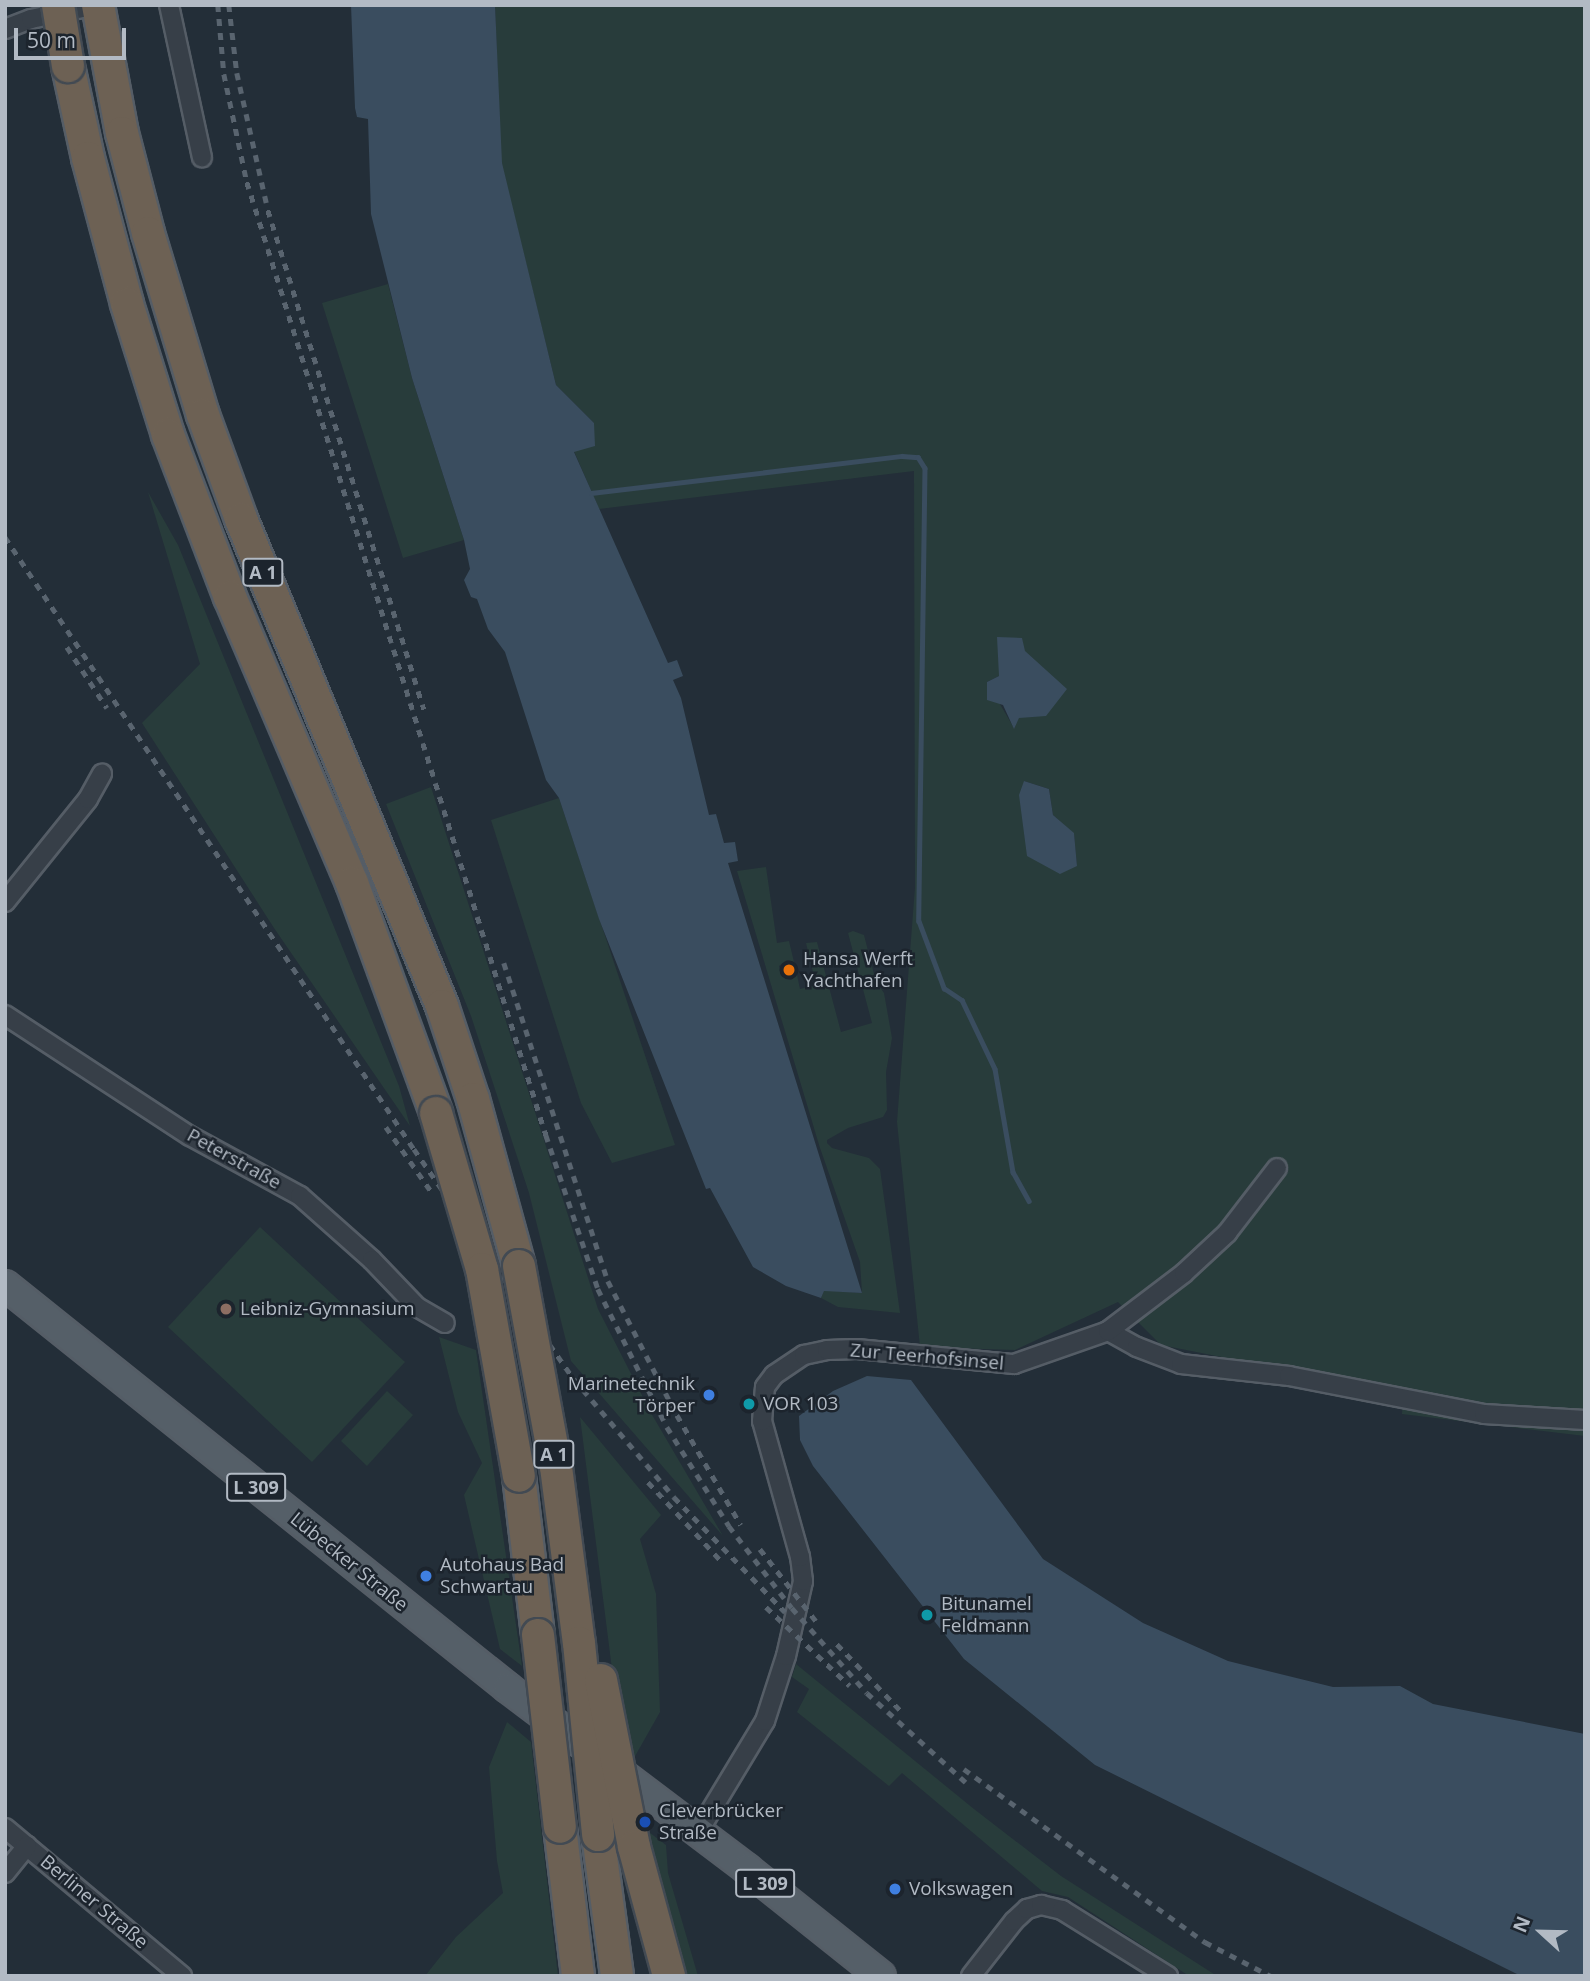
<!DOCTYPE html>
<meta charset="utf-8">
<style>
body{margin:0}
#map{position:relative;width:1590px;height:1981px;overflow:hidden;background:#232e38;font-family:"Open Sans",sans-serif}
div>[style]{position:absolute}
.green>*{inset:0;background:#283c3b}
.water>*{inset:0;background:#3a4d5f}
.stream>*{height:4.5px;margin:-2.25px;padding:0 2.25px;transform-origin:2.25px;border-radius:2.25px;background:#3a4d5f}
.roads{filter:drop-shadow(2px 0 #555d66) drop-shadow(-2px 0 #555d66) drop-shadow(0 2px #555d66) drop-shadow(0 -2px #555d66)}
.minor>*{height:18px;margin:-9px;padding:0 9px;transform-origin:9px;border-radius:9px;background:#373f48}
.primary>*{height:28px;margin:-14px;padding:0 14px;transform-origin:14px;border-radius:14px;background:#555f68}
.motorway>*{height:32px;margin:-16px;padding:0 16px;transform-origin:16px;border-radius:16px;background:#6d6154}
.rail>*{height:4.5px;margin-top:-2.25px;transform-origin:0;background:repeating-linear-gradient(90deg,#59646f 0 7px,transparent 0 14px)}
.bridges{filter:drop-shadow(2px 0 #424a53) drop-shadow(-2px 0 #424a53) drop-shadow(0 2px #424a53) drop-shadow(0 -2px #424a53)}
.motorway-bridge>*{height:32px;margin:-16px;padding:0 16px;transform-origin:16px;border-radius:16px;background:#6d6154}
.dots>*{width:19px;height:19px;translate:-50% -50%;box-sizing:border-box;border:4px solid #1c242d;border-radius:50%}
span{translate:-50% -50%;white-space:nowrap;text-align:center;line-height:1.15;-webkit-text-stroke:5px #1c242d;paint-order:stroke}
.shield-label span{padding:2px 5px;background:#1c242d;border:2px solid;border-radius:5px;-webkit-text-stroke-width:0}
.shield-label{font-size:18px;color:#b2bac4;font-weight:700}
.poi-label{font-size:19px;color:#b2bac4}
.left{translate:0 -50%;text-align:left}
.right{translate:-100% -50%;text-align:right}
.street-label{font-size:19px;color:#b2bac4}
.frame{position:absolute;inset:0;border:7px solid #b2bac4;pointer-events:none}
.north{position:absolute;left:1506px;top:1897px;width:70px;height:70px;-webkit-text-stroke:5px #1c242d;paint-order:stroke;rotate:292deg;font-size:19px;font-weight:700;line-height:28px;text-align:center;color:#b2bac4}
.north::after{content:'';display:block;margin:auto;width:24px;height:32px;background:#b2bac4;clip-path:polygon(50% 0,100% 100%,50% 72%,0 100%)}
.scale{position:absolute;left:14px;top:28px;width:112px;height:32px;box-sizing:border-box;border:4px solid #b2bac4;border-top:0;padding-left:9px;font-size:21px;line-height:24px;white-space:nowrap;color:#b2bac4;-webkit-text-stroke:5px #1c242d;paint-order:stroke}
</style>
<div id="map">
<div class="green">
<i style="clip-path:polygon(evenodd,495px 5px,1585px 5px,1585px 1436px,1402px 1414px,1403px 1393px,1161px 1345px,1118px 1302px,1015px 1350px,920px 1347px,897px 1122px,915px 887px,914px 471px,599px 509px,574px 451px,594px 423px,556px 385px,501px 162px,495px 5px,999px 676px,1018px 718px,1014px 728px,987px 682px,999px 676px,495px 5px,1024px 781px,1049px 789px,1053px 815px,1074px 834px,1077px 866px,1024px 781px)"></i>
<i style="clip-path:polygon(388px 284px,412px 378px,464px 540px,403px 558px,322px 303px)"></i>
<i style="clip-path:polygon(148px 492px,178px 545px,399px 1086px,410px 1126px,274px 928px,142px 723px,200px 664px)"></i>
<i style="clip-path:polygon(431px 787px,598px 1309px,651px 1413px,723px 1536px,571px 1361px,529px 1193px,471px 1016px,386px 804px)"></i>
<i style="clip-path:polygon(559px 798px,675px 1145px,612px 1163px,581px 1103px,491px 820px)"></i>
<i style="clip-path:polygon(766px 867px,777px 943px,789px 941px,794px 962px,787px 960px,779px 966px,781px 976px,791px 980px,797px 975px,800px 989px,816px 985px,806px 943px,817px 942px,841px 1032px,872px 1023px,848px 933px,853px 931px,864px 935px,876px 982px,884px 993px,892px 1038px,886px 1072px,887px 1110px,883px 1117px,848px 1128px,827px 1140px,827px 1143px,832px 1148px,869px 1158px,880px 1169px,900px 1313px,838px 1307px,821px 1298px,824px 1290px,862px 1293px,860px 1262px,820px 1148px,737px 871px)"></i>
<i style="clip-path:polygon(260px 1227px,405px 1362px,312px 1462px,168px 1327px)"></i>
<i style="clip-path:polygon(439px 1337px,476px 1350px,522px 1666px,500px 1649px,464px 1495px,482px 1463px,458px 1412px)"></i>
<i style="clip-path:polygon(387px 1391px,413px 1415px,367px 1466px,341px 1441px)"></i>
<i style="clip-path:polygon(580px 1417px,661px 1515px,640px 1539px,656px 1594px,660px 1712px,634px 1758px,622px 1748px)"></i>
<i style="clip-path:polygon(796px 1664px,974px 1809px,1061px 1876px,1217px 1976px,1189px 1976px,1068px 1897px,1042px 1891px,902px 1773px,889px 1786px,797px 1712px,809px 1689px,792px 1677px)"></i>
<i style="clip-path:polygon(507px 1722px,531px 1742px,558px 1976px,425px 1976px,456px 1937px,503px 1893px,497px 1861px,489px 1767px)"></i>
<i style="clip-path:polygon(637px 1823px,666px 1845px,668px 1873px,698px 1976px,684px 1976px)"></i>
</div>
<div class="water">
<i style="clip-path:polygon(351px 5px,495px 5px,502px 163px,556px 385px,594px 423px,595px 446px,574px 452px,668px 663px,677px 660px,683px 676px,673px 680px,681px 698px,709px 815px,716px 814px,724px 843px,735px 842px,738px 861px,728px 863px,862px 1293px,824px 1291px,821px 1298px,786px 1286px,753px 1267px,710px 1188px,706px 1189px,599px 919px,559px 798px,546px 780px,505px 652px,488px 629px,477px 599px,471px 597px,464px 580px,470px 569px,464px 540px,412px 378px,371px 214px,368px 119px,357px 117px,355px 108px)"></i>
<i style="clip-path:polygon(997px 637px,1022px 638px,1025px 651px,1067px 689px,1046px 716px,1019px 718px,1014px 729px,1003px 705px,987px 700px,987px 682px,999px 676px)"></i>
<i style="clip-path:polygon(1024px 781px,1049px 789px,1053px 815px,1074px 833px,1077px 866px,1060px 874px,1027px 856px,1019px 795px)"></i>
<i style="clip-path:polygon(867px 1376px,911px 1380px,1043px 1559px,1143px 1623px,1228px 1661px,1333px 1687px,1400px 1686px,1433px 1704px,1585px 1734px,1585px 1976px,1521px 1976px,1095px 1765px,964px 1659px,813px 1466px,800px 1440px,799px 1416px,833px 1391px)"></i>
</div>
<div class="stream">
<i style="left:591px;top:493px;width:313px;rotate:-6.8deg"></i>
<i style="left:902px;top:456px;width:16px;rotate:4deg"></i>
<i style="left:918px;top:457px;width:13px;rotate:58deg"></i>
<i style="left:925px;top:468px;width:453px;rotate:90.8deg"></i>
<i style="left:919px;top:921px;width:72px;rotate:69.5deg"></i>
<i style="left:944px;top:988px;width:22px;rotate:34deg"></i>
<i style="left:962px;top:1000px;width:76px;rotate:64.4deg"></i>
<i style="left:995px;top:1069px;width:105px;rotate:80.1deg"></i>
<i style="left:1013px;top:1172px;width:33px;rotate:61deg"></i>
</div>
<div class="roads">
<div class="minor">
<i style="left:169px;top:5px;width:156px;rotate:77.8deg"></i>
<i style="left:5px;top:29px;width:28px;rotate:-21deg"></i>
<i style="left:31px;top:19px;width:67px;rotate:-12deg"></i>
<i style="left:5px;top:902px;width:132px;rotate:-51.1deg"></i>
<i style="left:88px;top:799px;width:29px;rotate:-61deg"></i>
<i style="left:5px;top:1015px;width:221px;rotate:33.2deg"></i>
<i style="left:190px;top:1136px;width:125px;rotate:28.6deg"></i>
<i style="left:300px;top:1196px;width:96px;rotate:41.6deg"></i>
<i style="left:372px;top:1260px;width:65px;rotate:46.2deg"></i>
<i style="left:417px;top:1307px;width:32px;rotate:30deg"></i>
<i style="left:1108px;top:1331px;width:33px;rotate:29deg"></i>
<i style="left:1137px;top:1347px;width:47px;rotate:21.1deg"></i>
<i style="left:1181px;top:1364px;width:109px;rotate:6.3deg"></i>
<i style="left:1289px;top:1376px;width:199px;rotate:11deg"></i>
<i style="left:1484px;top:1414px;width:101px;rotate:3.4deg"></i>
<i style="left:5px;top:1828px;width:231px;rotate:39.9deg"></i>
<i style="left:698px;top:1832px;width:130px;rotate:-58.9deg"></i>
<i style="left:765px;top:1721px;width:68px;rotate:-72.1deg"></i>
<i style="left:786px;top:1656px;width:77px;rotate:-77.2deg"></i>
<i style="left:803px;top:1581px;width:24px;rotate:-97deg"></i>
<i style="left:800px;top:1557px;width:141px;rotate:-105.6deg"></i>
<i style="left:762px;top:1421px;width:34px;rotate:-85deg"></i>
<i style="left:765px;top:1387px;width:15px;rotate:-53deg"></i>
<i style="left:774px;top:1375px;width:36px;rotate:-34deg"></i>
<i style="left:804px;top:1355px;width:24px;rotate:-12deg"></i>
<i style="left:827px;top:1350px;width:30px;rotate:-2deg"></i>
<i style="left:857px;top:1349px;width:158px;rotate:5.5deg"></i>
<i style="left:1014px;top:1364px;width:100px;rotate:-19.3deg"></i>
<i style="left:1108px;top:1331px;width:96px;rotate:-37.3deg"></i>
<i style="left:1184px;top:1273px;width:59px;rotate:-42.9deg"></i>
<i style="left:1227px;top:1233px;width:82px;rotate:-52.4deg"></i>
<i style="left:5px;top:1873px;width:35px;rotate:-51deg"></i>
<i style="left:971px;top:1976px;width:70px;rotate:-52deg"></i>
<i style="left:1014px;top:1921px;width:18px;rotate:-43deg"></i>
<i style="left:1027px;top:1909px;width:15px;rotate:-16deg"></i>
<i style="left:1041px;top:1905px;width:22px;rotate:13deg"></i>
<i style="left:1062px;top:1910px;width:125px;rotate:31.9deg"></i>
</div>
<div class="primary">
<i style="left:5px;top:1285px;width:645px;rotate:38.7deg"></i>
<i style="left:508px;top:1688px;width:300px;rotate:37.1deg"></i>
<i style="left:747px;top:1869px;width:171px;rotate:38.6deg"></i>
</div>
<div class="motorway">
<i style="left:98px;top:5px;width:130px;rotate:79.4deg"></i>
<i style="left:122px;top:133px;width:103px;rotate:75.4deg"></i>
<i style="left:148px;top:233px;width:190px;rotate:73.2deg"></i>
<i style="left:203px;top:415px;width:111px;rotate:69.9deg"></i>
<i style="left:241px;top:519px;width:527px;rotate:67.57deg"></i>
<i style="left:442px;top:1006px;width:98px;rotate:71.6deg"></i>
<i style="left:473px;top:1099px;width:173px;rotate:74.6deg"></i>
<i style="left:68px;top:66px;width:94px;rotate:77.7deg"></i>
<i style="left:88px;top:158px;width:151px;rotate:75deg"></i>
<i style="left:127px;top:304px;width:137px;rotate:72.6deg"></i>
<i style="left:168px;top:435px;width:173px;rotate:69.1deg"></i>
<i style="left:230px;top:597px;width:311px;rotate:66.9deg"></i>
<i style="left:352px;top:883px;width:245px;rotate:69.9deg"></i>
<i style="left:519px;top:1476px;width:160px;rotate:83.2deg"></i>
<i style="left:560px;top:1827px;width:150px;rotate:83.1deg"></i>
<i style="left:598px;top:1835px;width:142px;rotate:82.3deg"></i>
</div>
</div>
<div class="rail">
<i style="left:218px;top:5px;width:69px;rotate:85deg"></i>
<i style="left:224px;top:74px;width:110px;rotate:78deg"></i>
<i style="left:247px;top:182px;width:999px;rotate:72.58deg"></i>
<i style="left:546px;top:1135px;width:163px;rotate:71.3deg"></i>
<i style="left:598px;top:1289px;width:154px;rotate:63.4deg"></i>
<i style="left:667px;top:1427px;width:117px;rotate:57.9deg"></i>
<i style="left:729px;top:1526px;width:103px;rotate:52.5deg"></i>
<i style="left:792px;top:1608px;width:113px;rotate:48.6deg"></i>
<i style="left:867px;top:1693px;width:139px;rotate:42.1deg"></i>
<i style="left:229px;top:5px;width:68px;rotate:83.3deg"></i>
<i style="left:237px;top:73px;width:140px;rotate:77.2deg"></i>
<i style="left:268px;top:210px;width:523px;rotate:72.64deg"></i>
<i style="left:5px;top:537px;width:736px;rotate:56.25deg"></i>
<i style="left:414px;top:1149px;width:280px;rotate:55.2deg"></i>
<i style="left:574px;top:1379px;width:155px;rotate:49.7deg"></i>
<i style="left:674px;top:1497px;width:160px;rotate:46deg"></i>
<i style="left:67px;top:647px;width:73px;rotate:56.7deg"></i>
<i style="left:504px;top:963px;width:335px;rotate:71.9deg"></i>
<i style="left:608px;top:1281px;width:151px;rotate:62.8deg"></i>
<i style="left:677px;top:1415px;width:127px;rotate:59.8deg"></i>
<i style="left:386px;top:1127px;width:78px;rotate:54.9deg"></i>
<i style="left:648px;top:1482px;width:109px;rotate:47.2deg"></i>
<i style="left:760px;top:1549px;width:91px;rotate:52.1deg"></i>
<i style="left:766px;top:1607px;width:115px;rotate:43.2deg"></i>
<i style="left:837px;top:1644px;width:95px;rotate:46.3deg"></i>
<i style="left:964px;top:1769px;width:297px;rotate:35.7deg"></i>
<i style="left:1205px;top:1942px;width:74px;rotate:27.3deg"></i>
</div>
<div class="bridges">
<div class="motorway-bridge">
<i style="left:58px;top:5px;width:62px;rotate:80.7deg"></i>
<i style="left:436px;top:1113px;width:163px;rotate:73.6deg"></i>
<i style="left:482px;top:1269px;width:210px;rotate:79.9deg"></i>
<i style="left:519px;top:1266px;width:204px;rotate:79.6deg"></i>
<i style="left:556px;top:1467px;width:177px;rotate:82.6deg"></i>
<i style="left:579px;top:1643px;width:193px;rotate:84.3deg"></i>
<i style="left:538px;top:1635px;width:193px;rotate:83.5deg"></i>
<i style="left:601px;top:1680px;width:170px;rotate:78.8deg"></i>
<i style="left:634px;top:1847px;width:134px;rotate:74.8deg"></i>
</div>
</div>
<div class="dots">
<i style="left:789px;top:970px;background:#e8710a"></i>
<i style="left:226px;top:1309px;background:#8d6e63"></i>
<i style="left:709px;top:1395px;background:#3f7fe0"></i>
<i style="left:749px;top:1404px;background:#0f9aa8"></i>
<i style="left:426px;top:1576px;background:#3f7fe0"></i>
<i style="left:927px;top:1615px;background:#0f9aa8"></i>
<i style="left:645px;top:1822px;background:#1a4fb4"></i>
<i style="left:895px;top:1889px;background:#3f7fe0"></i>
</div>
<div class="shield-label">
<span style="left:263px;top:572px">A 1</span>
<span style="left:554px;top:1454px">A 1</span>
<span style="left:256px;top:1487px">L 309</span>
<span style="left:765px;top:1883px">L 309</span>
</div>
<div class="poi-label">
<span class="left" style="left:803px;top:970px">Hansa Werft<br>Yachthafen</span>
<span class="left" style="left:240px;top:1309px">Leibniz-Gymnasium</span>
<span class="right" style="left:695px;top:1395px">Marinetechnik<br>Törper</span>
<span class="left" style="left:763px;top:1404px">VOR 103</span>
<span class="left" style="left:440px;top:1576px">Autohaus Bad<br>Schwartau</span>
<span class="left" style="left:941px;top:1615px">Bitunamel<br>Feldmann</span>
<span class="left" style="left:659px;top:1822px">Cleverbrücker<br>Straße</span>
<span class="left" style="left:909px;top:1889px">Volkswagen</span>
</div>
<div class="street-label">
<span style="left:234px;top:1159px;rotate:29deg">Peterstraße</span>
<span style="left:927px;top:1357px;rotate:5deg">Zur Teerhofsinsel</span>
<span style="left:349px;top:1562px;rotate:39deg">Lübecker Straße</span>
<span style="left:94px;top:1902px;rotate:40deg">Berliner Straße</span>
</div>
<div class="frame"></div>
<div class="north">N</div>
<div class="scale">50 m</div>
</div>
